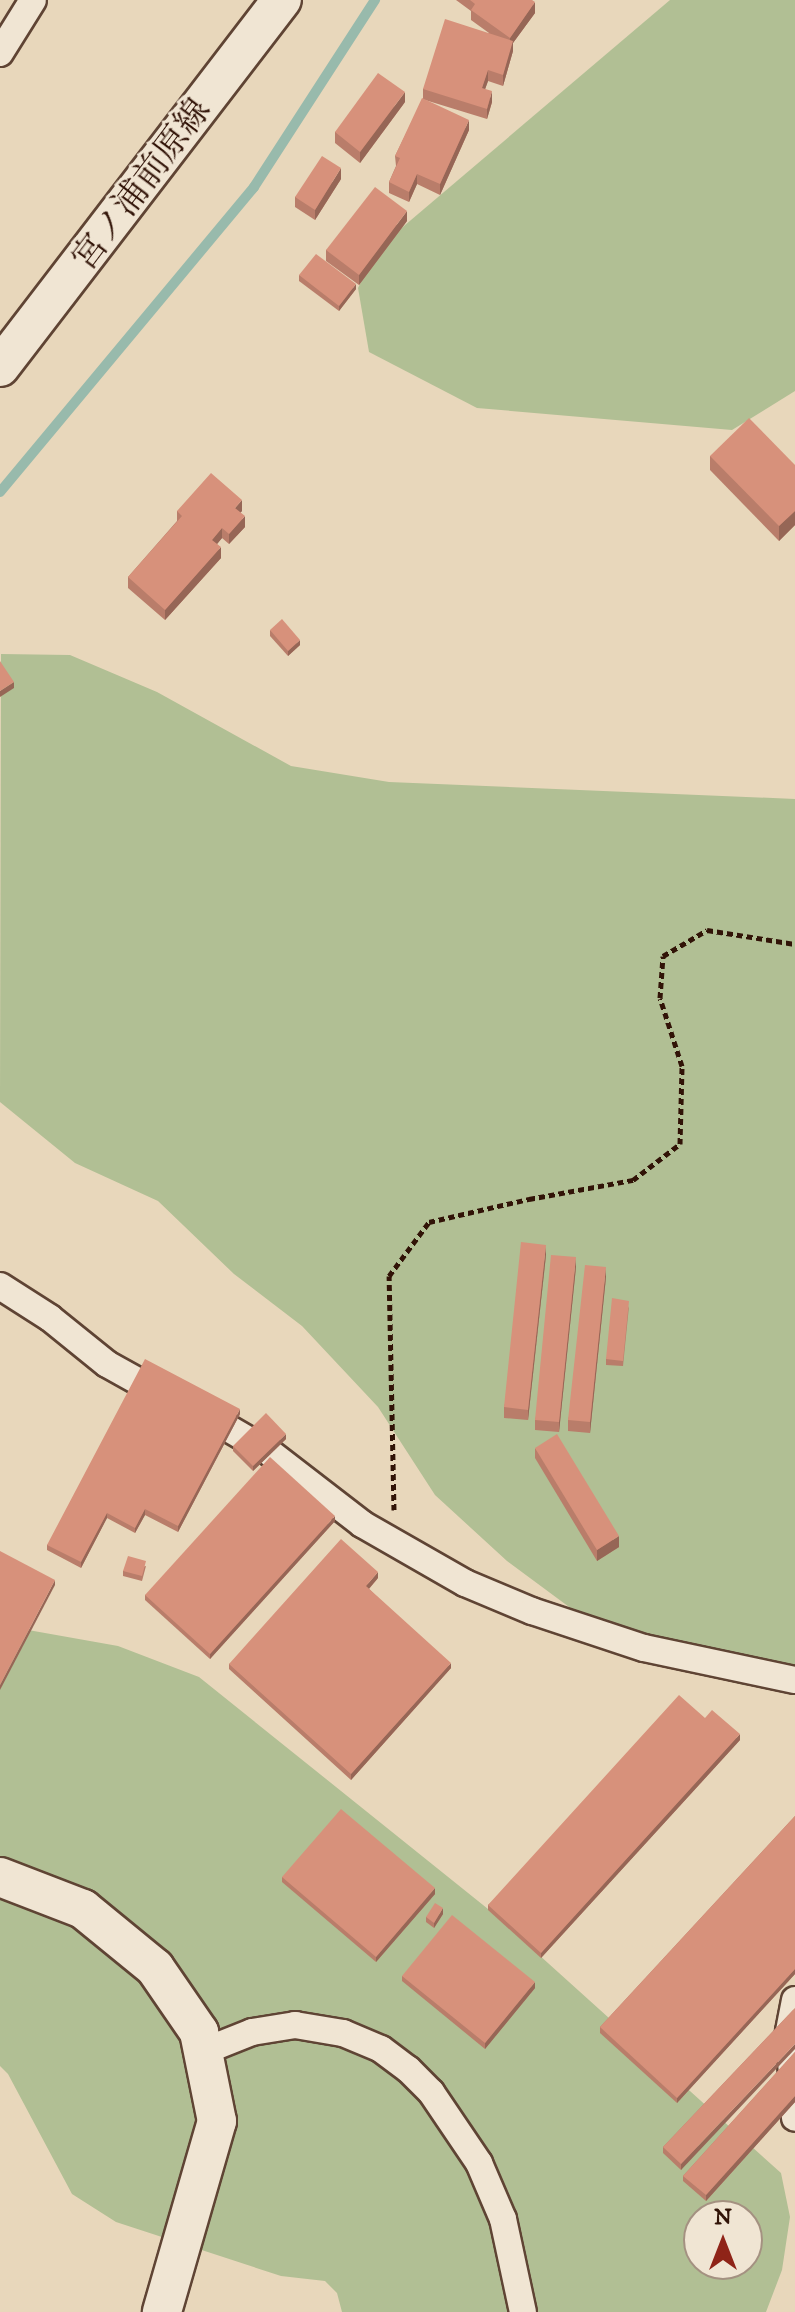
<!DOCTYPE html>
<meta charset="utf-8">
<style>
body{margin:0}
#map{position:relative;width:795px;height:2312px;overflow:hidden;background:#e8d7bb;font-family:"IM FELL DW Pica","Noto Serif JP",serif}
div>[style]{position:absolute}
.green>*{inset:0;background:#b1bf94}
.stream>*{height:10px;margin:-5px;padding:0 5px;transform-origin:5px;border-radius:5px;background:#98baac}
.path>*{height:5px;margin-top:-2.5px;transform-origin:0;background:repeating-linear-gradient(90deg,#311307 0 6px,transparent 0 10px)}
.roads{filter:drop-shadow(2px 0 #5f4434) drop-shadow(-2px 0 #5f4434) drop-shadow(0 2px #5f4434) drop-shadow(0 -2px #5f4434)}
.street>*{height:26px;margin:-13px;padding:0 13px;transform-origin:13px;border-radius:13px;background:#f0e5d3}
.secondary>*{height:38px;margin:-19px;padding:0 19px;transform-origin:19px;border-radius:19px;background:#f0e5d3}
.wall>*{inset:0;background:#b97d6a}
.shaded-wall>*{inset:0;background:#966656}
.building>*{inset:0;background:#d7917b}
span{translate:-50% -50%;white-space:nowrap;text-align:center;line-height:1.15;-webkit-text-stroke:6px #f0e5d3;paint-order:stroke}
.street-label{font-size:34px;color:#311307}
.north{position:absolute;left:683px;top:2200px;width:80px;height:80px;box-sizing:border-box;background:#f0e5d3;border:2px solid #a49181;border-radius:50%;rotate:0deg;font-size:22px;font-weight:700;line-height:32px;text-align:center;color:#311307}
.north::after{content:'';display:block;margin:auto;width:28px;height:36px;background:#8f2418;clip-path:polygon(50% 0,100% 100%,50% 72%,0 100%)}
</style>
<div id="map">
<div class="green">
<i style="clip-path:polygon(670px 0,795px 0,795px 391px,732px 430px,477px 408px,369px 352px,358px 288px,378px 248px)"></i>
<i style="clip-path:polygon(1px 654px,70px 655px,157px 692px,291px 766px,389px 782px,795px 799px,795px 1691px,743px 1685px,634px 1655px,507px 1561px,435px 1495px,378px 1407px,302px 1326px,234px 1274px,158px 1201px,75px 1163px,0 1102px)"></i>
<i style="clip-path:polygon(evenodd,0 1625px,118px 1646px,199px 1677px,488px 1909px,781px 2173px,790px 2217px,782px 2270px,766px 2312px,342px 2312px,337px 2293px,325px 2281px,281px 2276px,116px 2222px,72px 2194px,8px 2074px,0 2066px,0 1625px,699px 2216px,747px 2216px,747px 2264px,699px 2264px,699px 2216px)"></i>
</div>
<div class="stream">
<i style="left:0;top:492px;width:397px;rotate:-50.2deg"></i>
<i style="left:254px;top:187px;width:223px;rotate:-57.1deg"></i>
</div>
<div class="path">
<i style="left:394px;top:1510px;width:234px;rotate:-91.2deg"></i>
<i style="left:389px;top:1276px;width:67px;rotate:-53.5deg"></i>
<i style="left:429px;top:1222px;width:103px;rotate:-13deg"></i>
<i style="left:529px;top:1199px;width:106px;rotate:-10.4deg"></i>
<i style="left:633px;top:1180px;width:59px;rotate:-37.5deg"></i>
<i style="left:680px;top:1144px;width:78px;rotate:-88.5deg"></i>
<i style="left:682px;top:1066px;width:71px;rotate:-107.9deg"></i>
<i style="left:660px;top:998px;width:42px;rotate:-85.9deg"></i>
<i style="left:663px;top:956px;width:51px;rotate:-30.6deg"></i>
<i style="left:707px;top:930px;width:89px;rotate:9deg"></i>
</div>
<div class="roads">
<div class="street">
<i style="left:0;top:53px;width:62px;rotate:-58.1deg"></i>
<i style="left:0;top:1286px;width:59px;rotate:32.6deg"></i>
<i style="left:50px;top:1318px;width:73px;rotate:38.9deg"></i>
<i style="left:107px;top:1364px;width:64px;rotate:29deg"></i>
<i style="left:202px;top:1413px;width:78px;rotate:30.2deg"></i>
<i style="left:269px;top:1452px;width:118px;rotate:37.7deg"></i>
<i style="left:362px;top:1524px;width:119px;rotate:29.8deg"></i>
<i style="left:465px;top:1583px;width:73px;rotate:22.7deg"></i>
<i style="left:532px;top:1611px;width:118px;rotate:18.3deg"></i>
<i style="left:644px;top:1648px;width:154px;rotate:12deg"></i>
<i style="left:795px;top:2000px;width:33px;rotate:101deg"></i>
<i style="left:789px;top:2032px;width:86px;rotate:86deg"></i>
<i style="left:202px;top:2052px;width:54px;rotate:-21.8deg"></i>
<i style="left:252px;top:2032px;width:44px;rotate:-9.2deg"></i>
<i style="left:295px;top:2025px;width:49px;rotate:9.5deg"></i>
<i style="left:343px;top:2033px;width:41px;rotate:22.8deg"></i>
<i style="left:381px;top:2049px;width:34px;rotate:37deg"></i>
<i style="left:408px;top:2069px;width:33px;rotate:45deg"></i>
<i style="left:431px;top:2092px;width:86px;rotate:55.9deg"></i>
<i style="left:479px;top:2163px;width:61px;rotate:66.8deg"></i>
<i style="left:503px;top:2219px;width:95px;rotate:77.9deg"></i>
</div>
<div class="secondary">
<i style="left:0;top:367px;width:463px;rotate:-52.5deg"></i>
<i style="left:0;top:1877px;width:89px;rotate:21.1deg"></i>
<i style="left:83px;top:1909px;width:93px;rotate:39.3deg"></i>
<i style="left:155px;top:1968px;width:78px;rotate:55.5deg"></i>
<i style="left:199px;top:2032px;width:91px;rotate:78.6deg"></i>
<i style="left:217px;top:2121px;width:199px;rotate:106.1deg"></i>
</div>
</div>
<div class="wall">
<i style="clip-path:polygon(456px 0,532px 0,535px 13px,513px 43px,513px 51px,503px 86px,488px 81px,485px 89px,492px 102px,487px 119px,425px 100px,469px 130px,440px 195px,417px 184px,409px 202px,389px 193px,389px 182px,396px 166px,395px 156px,423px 99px,423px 89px,489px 33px,471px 20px,471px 11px)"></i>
<i style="clip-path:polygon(405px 102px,360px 163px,335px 143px,335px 132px)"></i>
<i style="clip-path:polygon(341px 179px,315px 220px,295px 207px,295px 197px)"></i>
<i style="clip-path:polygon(407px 221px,359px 285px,326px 261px,326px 250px)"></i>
<i style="clip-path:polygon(299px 275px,356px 289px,339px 311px,299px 281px)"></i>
<i style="clip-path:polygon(710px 456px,795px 465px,795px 525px,779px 541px,710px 470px)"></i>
<i style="clip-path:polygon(177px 511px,242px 511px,240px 513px,245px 527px,229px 544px,222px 538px,217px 544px,221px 558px,165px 620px,128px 588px,128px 577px,177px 521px)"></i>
<i style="clip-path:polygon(270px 630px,300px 645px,288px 656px,270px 636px)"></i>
<i style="clip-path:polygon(546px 1255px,528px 1420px,504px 1418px,504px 1407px)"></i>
<i style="clip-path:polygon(576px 1267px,559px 1432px,535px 1430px,535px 1420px)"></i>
<i style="clip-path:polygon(606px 1277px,590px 1433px,568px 1431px,568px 1420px)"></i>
<i style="clip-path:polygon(629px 1306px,623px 1366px,606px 1365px,606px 1359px)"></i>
<i style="clip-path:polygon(240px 1414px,178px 1532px,145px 1515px,135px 1533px,107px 1518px,81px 1568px,47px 1550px,47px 1545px)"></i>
<i style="clip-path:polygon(286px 1439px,253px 1471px,233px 1451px,233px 1446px)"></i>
<i style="clip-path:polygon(535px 1448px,619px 1547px,597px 1561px,535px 1458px)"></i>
<i style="clip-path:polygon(335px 1521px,210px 1659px,145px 1600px,145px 1595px)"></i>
<i style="clip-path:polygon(146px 1566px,142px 1581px,123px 1576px,123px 1571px)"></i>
<i style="clip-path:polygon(378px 1578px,369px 1589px,451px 1668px,351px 1780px,229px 1669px,229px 1664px)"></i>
<i style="clip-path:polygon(705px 1718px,740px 1740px,541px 1958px,488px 1910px,488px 1905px)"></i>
<i style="clip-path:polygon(795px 1816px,795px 1974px,677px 2103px,600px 2033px,600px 2027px)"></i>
<i style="clip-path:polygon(282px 1877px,435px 1894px,376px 1962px,282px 1882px)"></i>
<i style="clip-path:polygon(443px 1914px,434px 1928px,426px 1922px,426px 1917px)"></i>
<i style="clip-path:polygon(402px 1976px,535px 1988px,485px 2049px,402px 1981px)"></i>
<i style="clip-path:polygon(795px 2008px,681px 2170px,663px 2153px,663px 2147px)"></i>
<i style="clip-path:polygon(795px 2052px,795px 2102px,706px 2201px,683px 2181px,683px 2176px)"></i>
</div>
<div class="shaded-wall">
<i style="clip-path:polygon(535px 2px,535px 13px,513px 43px,513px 51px,503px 86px,503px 75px,510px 48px,510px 38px)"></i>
<i style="clip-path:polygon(488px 70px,488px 81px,482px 98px,482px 88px)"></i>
<i style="clip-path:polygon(492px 91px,492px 102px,487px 119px,487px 109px)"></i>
<i style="clip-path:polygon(405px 92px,405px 102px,360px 163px,360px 152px)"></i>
<i style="clip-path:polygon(469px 120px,469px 130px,440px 195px,440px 184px)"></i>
<i style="clip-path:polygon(341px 168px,341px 179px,315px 220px,315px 210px)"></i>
<i style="clip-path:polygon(417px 174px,417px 184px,409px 202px,409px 192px)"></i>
<i style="clip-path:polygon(407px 211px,407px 221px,359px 285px,359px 275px)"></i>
<i style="clip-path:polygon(356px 284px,356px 289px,339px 311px,339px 306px)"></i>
<i style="clip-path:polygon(242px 500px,242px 511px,235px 518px,235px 508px)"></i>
<i style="clip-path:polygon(795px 511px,795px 525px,779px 541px,779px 526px)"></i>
<i style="clip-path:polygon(245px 516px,245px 527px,229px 544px,229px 534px)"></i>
<i style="clip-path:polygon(222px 528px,222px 538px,212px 550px,212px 540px)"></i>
<i style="clip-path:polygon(221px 547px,221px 558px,165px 620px,165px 610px)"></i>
<i style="clip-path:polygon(300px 640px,300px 645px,288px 656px,288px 651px)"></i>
<i style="clip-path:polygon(14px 682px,14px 688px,0 697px,0 691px)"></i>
<i style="clip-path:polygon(546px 1245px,546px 1255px,528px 1420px,528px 1410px)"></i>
<i style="clip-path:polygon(576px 1257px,576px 1267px,559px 1432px,559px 1422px)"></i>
<i style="clip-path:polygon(606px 1267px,606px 1277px,590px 1433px,590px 1422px)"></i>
<i style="clip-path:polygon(240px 1409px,240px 1414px,178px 1532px,178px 1526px)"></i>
<i style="clip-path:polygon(286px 1434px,286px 1439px,253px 1471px,253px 1466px)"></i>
<i style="clip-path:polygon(145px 1509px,145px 1515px,135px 1533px,135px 1528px)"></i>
<i style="clip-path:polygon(107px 1513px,107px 1518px,81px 1568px,81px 1562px)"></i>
<i style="clip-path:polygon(335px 1516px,335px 1521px,210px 1659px,210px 1654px)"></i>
<i style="clip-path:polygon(619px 1536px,619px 1547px,597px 1561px,597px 1550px)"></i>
<i style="clip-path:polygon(378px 1572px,378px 1578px,366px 1592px,366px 1586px)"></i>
<i style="clip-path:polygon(55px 1580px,55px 1585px,0 1690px,0 1685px)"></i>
<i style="clip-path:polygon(451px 1663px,451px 1668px,351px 1780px,351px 1774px)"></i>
<i style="clip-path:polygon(740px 1734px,740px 1740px,541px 1958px,541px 1953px)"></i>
<i style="clip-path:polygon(435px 1888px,435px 1894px,376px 1962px,376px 1957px)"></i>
<i style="clip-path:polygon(443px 1908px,443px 1914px,434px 1928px,434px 1923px)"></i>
<i style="clip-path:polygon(795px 1969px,795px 1974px,677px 2103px,677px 2098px)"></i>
<i style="clip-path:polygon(535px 1982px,535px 1988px,485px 2049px,485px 2043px)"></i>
<i style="clip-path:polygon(795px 2044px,795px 2049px,681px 2170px,681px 2164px)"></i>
<i style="clip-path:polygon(795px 2096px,795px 2102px,706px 2201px,706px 2195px)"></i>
</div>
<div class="building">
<i style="clip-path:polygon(470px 0,532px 0,535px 2px,510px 38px,471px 10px,475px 4px)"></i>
<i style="clip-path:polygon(445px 19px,513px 41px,503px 75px,488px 70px,482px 88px,492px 91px,487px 109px,423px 89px)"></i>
<i style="clip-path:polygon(378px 73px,405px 92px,360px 152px,335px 132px)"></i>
<i style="clip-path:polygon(422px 98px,469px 120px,440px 184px,417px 174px,409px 192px,389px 182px,400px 158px,395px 156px)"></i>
<i style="clip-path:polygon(322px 156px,341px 168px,315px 210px,295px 197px)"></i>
<i style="clip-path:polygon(375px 187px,407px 211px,359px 275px,326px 250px)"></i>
<i style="clip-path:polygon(316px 254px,356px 284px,339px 306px,299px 275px)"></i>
<i style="clip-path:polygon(749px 418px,795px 465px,795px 511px,779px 526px,710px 456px)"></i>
<i style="clip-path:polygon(211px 473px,242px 500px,235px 508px,245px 516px,229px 534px,222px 528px,212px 540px,221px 547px,165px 610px,128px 577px,182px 516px,177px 511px)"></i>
<i style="clip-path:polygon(282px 619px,300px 640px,288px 651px,270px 630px)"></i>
<i style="clip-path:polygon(0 661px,14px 682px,0 691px)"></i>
<i style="clip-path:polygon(521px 1242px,546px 1245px,528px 1410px,504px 1407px)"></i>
<i style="clip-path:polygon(551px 1255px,576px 1257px,559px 1422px,535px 1420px)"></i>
<i style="clip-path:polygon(585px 1265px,606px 1267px,590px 1422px,568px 1420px)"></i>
<i style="clip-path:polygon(612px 1298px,629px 1301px,623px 1361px,606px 1359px)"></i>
<i style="clip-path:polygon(145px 1359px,240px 1409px,178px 1526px,145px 1509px,135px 1528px,107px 1513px,81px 1562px,47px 1545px)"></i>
<i style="clip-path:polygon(266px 1413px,286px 1434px,253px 1466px,233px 1446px)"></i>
<i style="clip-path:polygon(557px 1434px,619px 1536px,597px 1550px,535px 1448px)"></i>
<i style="clip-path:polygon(270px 1457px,335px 1516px,210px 1654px,145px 1595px)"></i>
<i style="clip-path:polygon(341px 1539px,378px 1572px,366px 1586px,451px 1663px,351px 1774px,229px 1664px)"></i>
<i style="clip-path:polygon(0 1551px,55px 1580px,0 1685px)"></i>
<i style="clip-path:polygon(128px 1556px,146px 1561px,142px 1576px,123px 1571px)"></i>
<i style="clip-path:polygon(679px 1695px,705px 1718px,712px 1710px,740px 1734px,541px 1953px,488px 1905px)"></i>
<i style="clip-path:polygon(341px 1809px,435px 1888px,376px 1957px,282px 1877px)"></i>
<i style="clip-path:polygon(795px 1816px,795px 1969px,677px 2098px,600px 2027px)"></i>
<i style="clip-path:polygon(435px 1903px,443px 1908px,434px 1923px,426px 1917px)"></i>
<i style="clip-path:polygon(452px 1915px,535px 1982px,485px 2043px,402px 1976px)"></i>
<i style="clip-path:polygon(795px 2008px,795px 2044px,681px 2164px,663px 2147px)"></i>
<i style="clip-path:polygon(795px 2052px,795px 2096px,706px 2195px,683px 2176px)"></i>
</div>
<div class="street-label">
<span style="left:142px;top:185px;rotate:-53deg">宮ノ浦前原線</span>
</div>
<div class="north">N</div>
</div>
